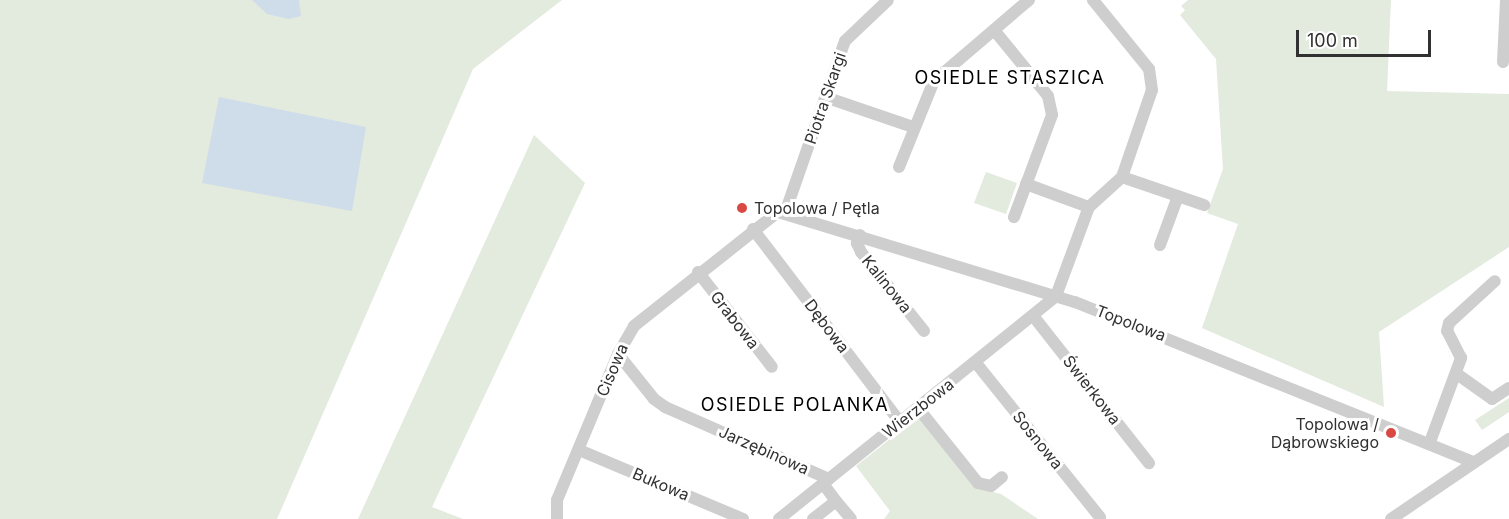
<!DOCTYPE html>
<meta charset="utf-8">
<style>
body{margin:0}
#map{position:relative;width:1509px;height:519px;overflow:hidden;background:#fff;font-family:Inter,sans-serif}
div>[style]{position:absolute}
.green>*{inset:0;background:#e3eade}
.water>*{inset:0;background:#cfddeb}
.minor>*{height:12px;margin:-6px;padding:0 6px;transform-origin:6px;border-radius:6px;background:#cecece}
.dots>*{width:16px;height:16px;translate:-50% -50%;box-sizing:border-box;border:3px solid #fff;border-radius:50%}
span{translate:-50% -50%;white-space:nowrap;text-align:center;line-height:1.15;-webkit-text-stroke:6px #fff;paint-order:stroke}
.street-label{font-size:16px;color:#313131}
.poi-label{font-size:16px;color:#313131}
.left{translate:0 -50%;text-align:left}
.right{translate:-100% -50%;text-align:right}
.neighbourhood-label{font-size:18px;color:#000;letter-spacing:1.5px}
.scale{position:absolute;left:1296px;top:30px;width:135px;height:27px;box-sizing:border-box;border:3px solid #313131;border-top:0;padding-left:8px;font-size:18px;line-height:21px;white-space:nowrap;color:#313131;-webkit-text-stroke:4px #fff;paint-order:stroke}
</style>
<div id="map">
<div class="green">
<i style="clip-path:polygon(0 0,562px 0,473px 69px,277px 519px,0 519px)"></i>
<i style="clip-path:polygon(1188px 0,1391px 0,1387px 91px,1509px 94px,1509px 247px,1379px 332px,1384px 407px,1202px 328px,1238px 224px,1207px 213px,1223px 169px,1216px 59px,1180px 15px,1185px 10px,1181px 6px)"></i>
<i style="clip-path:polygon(534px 135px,585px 183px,432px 507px,463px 519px,358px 519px)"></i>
<i style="clip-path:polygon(986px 172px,1017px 183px,1006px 214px,974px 203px)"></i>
<i style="clip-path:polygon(1509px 398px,1509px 412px,1482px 430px,1475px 420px)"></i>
<i style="clip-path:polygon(919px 416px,974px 487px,1001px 494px,1038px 519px,884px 519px,890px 511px,856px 466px)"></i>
</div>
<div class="water">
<i style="clip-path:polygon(252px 0,299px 0,301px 16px,289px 19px,267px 14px)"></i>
<i style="clip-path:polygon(219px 97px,366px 127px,352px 211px,202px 183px)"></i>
</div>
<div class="minor">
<i style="left:994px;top:30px;width:85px;rotate:50.7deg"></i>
<i style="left:1048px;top:96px;width:19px;rotate:78deg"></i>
<i style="left:1052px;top:115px;width:109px;rotate:110.4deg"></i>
<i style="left:1503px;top:62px;width:62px;rotate:-87.2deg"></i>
<i style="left:825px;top:97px;width:93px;rotate:18.8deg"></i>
<i style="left:899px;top:167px;width:93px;rotate:-67.9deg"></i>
<i style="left:934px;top:81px;width:125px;rotate:-40.5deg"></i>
<i style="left:1122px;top:177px;width:87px;rotate:18.9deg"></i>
<i style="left:1026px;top:184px;width:67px;rotate:20.1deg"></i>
<i style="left:785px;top:213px;width:182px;rotate:-70.8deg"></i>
<i style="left:845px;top:41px;width:59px;rotate:-43.6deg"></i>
<i style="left:753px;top:229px;width:243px;rotate:52.7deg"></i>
<i style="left:860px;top:235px;width:9px;rotate:111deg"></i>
<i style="left:857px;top:243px;width:10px;rotate:66deg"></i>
<i style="left:861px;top:252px;width:101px;rotate:51.4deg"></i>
<i style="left:1160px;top:245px;width:52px;rotate:-69.8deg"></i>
<i style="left:698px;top:272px;width:120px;rotate:52.1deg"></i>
<i style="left:1034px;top:317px;width:186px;rotate:51.8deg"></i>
<i style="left:618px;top:354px;width:58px;rotate:51.3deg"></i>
<i style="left:654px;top:399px;width:14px;rotate:36deg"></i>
<i style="left:665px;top:407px;width:179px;rotate:23.7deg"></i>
<i style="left:976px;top:363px;width:198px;rotate:51.2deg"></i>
<i style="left:1457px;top:374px;width:43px;rotate:35.5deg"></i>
<i style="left:1492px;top:399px;width:20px;rotate:-33deg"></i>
<i style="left:918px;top:408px;width:96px;rotate:51.3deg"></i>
<i style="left:978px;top:483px;width:13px;rotate:13deg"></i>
<i style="left:991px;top:486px;width:14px;rotate:-39deg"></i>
<i style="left:1430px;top:442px;width:90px;rotate:-69.7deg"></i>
<i style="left:1461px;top:358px;width:30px;rotate:-117deg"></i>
<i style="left:1447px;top:331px;width:8px;rotate:-76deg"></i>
<i style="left:1449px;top:323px;width:62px;rotate:-42.4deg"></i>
<i style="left:579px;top:450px;width:178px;rotate:22.8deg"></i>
<i style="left:836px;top:501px;width:23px;rotate:50deg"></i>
<i style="left:557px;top:519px;width:19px;rotate:-90deg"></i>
<i style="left:557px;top:500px;width:158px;rotate:-67.3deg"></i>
<i style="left:618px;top:354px;width:32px;rotate:-60deg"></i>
<i style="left:634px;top:326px;width:184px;rotate:-38.4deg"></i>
<i style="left:778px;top:212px;width:310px;rotate:16.9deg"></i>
<i style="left:1075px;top:302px;width:430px;rotate:21.9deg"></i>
<i style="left:779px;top:519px;width:356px;rotate:-38.8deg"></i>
<i style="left:1056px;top:296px;width:95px;rotate:-69.7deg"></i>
<i style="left:1089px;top:207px;width:45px;rotate:-42.3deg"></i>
<i style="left:1122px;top:177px;width:92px;rotate:-71deg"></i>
<i style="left:1152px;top:90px;width:21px;rotate:-98deg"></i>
<i style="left:1149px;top:69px;width:89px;rotate:-129.1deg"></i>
<i style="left:813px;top:519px;width:29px;rotate:-38deg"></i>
<i style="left:836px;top:501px;width:21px;rotate:-127deg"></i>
<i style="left:1391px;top:519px;width:143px;rotate:-34.1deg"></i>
</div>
<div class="dots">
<i style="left:742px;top:208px;background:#d94843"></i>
<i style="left:1391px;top:433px;background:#d94843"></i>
</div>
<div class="street-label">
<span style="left:825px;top:98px;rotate:-71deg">Piotra Skargi</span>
<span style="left:887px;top:284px;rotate:51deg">Kalinowa</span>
<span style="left:735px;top:320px;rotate:52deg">Grabowa</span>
<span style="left:1131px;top:323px;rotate:21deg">Topolowa</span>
<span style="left:827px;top:326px;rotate:53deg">Dębowa</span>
<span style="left:612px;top:370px;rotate:-67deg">Cisowa</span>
<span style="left:1092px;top:390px;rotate:52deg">Świerkowa</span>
<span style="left:918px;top:408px;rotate:-38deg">Wierzbowa</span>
<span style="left:1038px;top:440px;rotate:51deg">Sosnowa</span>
<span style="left:764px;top:450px;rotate:24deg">Jarzębinowa</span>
<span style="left:661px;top:484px;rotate:23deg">Bukowa</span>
</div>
<div class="poi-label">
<span class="left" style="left:754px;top:208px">Topolowa / Pętla</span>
<span class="right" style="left:1379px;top:433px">Topolowa /<br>Dąbrowskiego</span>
</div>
<div class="neighbourhood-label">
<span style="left:1010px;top:78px">OSIEDLE STASZICA</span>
<span style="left:795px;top:405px">OSIEDLE POLANKA</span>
</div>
<div class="scale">100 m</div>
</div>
